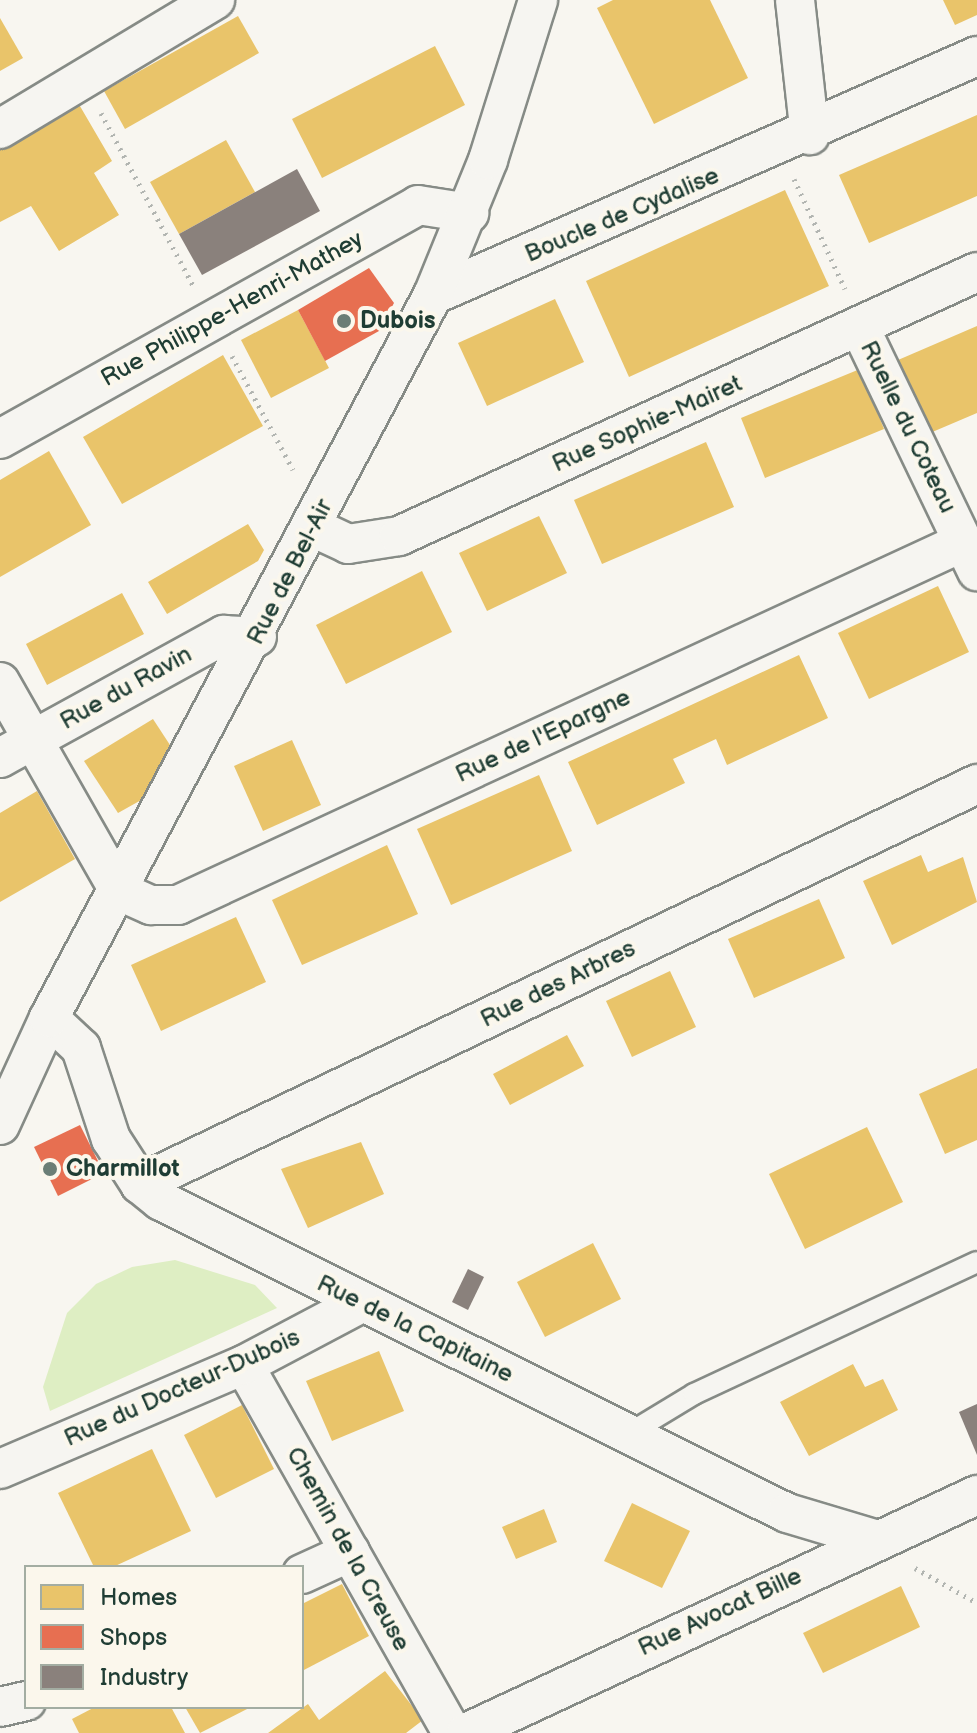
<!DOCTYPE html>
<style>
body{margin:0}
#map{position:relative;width:977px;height:1733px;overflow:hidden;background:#f8f6f0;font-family:"Balsamiq Sans",sans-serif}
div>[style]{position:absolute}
.green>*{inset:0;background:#deeec3}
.homes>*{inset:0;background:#e9c46a}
.shops>*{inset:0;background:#e76f51}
.industry>*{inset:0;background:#8a817c}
.path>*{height:5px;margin-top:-2.5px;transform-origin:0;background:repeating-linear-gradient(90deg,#b2b5b1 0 2px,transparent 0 8px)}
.roads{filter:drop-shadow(2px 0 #868b86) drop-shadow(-2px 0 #868b86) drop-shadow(0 2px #868b86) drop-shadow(0 -2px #868b86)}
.service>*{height:20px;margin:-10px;padding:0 10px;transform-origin:10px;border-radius:10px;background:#f6f5f1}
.minor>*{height:38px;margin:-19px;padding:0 19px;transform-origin:19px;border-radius:19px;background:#f6f5f1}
.dots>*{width:22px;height:22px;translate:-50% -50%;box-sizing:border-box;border:4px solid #fbf7ec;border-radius:50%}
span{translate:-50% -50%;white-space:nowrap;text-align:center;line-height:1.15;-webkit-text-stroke:8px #fbf7ec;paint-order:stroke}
.street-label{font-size:24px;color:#1f3d34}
.poi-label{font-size:24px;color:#1f3d34;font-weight:700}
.left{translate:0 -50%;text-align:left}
.legend{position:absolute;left:24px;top:1565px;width:280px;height:144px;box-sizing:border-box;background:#fbf7ec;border:2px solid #a3ada2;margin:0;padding:10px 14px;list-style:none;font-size:24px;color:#1f3d34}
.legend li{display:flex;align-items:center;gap:16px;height:40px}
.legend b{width:40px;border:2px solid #a3ada2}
</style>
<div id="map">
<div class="green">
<i style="clip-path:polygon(175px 1260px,255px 1285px,277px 1308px,50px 1411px,43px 1387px,67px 1313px,96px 1284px,132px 1267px)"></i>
</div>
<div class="homes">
<i style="clip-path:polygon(613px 0,710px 0,748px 78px,654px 124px,597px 8px)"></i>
<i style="clip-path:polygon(943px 0,977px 0,977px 15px,955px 25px)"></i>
<i style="clip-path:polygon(238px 16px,259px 53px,125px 129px,104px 91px)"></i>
<i style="clip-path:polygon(0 18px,23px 58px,0 71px)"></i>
<i style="clip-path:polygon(435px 46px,465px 105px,322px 178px,292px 119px)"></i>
<i style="clip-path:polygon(77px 101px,112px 161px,94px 173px,119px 215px,59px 251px,31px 206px,0 222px,0 146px)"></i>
<i style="clip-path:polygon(977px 115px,977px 196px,869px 243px,839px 175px)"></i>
<i style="clip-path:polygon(226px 140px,255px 192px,179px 234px,150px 182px)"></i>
<i style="clip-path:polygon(785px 190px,829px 286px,629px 377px,586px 281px)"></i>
<i style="clip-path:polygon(555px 299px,584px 362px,487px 406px,458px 343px)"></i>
<i style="clip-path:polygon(298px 310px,329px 368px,271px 398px,241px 340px)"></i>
<i style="clip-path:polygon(977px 326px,977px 413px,930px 433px,898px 360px)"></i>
<i style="clip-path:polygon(223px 355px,263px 426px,122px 504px,83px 437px)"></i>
<i style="clip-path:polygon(860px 369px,884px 429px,765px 478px,741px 418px)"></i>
<i style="clip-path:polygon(706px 442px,734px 507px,602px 564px,574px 500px)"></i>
<i style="clip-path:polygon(49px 451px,91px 525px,0 577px,0 480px)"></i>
<i style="clip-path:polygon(539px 516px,567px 573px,487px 611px,459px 553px)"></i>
<i style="clip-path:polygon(248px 524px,264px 550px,258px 561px,167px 614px,148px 582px)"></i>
<i style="clip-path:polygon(422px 571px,452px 632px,346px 684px,316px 625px)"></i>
<i style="clip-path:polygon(938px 586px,969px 652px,869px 699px,838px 633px)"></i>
<i style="clip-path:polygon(122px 593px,144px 634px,47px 685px,26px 644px)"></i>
<i style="clip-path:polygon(799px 655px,828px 718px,727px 765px,716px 739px,673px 759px,685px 783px,597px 825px,568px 762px)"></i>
<i style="clip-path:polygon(153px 719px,170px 745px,143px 799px,118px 813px,84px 761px)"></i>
<i style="clip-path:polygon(292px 740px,321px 805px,263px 831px,234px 766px)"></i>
<i style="clip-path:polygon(539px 775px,572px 851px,451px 905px,417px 829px)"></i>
<i style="clip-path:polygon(37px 791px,75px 859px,0 902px,0 813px)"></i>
<i style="clip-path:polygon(387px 845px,418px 914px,302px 965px,272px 900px)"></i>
<i style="clip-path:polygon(921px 855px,928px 872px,963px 857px,977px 902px,892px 945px,863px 881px)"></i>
<i style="clip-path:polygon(819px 899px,845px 958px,754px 998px,728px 939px)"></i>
<i style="clip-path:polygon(236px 917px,266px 982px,161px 1031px,131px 965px)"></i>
<i style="clip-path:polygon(670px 971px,696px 1027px,632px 1057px,606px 1001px)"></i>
<i style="clip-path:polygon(567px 1035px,584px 1066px,510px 1105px,493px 1074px)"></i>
<i style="clip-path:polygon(977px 1068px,977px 1140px,945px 1154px,919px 1094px)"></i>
<i style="clip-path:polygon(867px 1127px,903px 1202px,805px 1249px,769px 1174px)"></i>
<i style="clip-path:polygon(361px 1142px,384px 1194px,308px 1228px,281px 1169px)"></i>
<i style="clip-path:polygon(593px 1243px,621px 1299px,545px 1337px,517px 1282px)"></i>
<i style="clip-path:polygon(379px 1351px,404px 1411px,332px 1441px,306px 1381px)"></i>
<i style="clip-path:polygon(853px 1364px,865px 1387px,883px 1379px,898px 1410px,809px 1456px,780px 1402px)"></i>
<i style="clip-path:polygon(242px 1405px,274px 1469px,216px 1498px,184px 1435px)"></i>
<i style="clip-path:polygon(152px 1449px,191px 1531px,113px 1567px,94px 1567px,58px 1493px)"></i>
<i style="clip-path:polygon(632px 1503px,690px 1531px,662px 1588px,604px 1561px)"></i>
<i style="clip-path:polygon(544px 1509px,557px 1542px,516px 1559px,502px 1527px)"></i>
<i style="clip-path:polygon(342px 1584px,369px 1636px,302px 1671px,302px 1604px)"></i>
<i style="clip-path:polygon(901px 1586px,920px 1627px,823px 1673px,803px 1633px)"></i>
<i style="clip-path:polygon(385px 1671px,423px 1720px,406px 1733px,268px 1733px,308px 1704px,319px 1720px)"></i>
<i style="clip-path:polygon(95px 1707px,171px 1707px,185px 1733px,79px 1733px,72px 1719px)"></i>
<i style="clip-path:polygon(185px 1707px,251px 1707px,200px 1733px)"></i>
</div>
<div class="shops">
<i style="clip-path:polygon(369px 268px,394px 303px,379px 331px,325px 361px,298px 310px)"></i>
<i style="clip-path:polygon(80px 1125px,104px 1173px,58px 1196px,34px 1147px)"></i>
</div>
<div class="industry">
<i style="clip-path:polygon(297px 169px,320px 211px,202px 275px,179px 234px)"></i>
<i style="clip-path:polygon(468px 1269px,484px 1277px,468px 1310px,452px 1302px)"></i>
<i style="clip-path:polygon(977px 1404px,977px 1455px,959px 1412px)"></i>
</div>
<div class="path">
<i style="left:101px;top:113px;width:197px;rotate:61.9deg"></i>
<i style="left:794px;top:179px;width:121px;rotate:65.1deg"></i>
<i style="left:232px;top:356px;width:129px;rotate:61.8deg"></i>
<i style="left:915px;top:1568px;width:71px;rotate:29.4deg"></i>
</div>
<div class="roads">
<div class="service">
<i style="left:628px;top:1434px;width:77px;rotate:-31.2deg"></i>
<i style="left:694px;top:1394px;width:312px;rotate:-25deg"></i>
</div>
<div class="minor">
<i style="left:795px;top:0;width:136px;rotate:83.7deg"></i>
<i style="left:0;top:129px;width:251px;rotate:-31deg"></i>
<i style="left:433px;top:295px;width:594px;rotate:-23.72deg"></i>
<i style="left:860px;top:328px;width:270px;rotate:64.3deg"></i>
<i style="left:0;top:439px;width:479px;rotate:-29.2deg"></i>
<i style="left:418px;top:205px;width:52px;rotate:8.9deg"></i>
<i style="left:312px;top:527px;width:40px;rotate:25deg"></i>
<i style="left:348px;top:544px;width:52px;rotate:-8.9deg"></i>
<i style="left:399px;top:536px;width:635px;rotate:-24.55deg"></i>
<i style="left:0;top:682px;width:241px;rotate:60.3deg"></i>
<i style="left:0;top:758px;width:256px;rotate:-28.8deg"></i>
<i style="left:224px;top:635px;width:33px;rotate:3deg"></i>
<i style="left:119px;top:891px;width:35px;rotate:24deg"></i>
<i style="left:151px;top:905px;width:27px"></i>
<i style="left:178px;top:905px;width:865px;rotate:-24.82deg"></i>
<i style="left:49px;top:1018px;width:44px;rotate:43.2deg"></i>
<i style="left:81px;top:1048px;width:96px;rotate:71.8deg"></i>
<i style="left:111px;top:1139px;width:54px;rotate:57.2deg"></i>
<i style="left:140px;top:1184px;width:27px;rotate:39deg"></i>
<i style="left:161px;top:1201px;width:699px;rotate:26.49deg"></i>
<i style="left:787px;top:1513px;width:91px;rotate:16.6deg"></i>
<i style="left:0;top:1125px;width:118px;rotate:-65.4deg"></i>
<i style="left:49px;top:1018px;width:819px;rotate:-62.03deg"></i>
<i style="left:433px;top:295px;width:146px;rotate:-67.8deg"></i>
<i style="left:488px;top:160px;width:168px;rotate:-72.6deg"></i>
<i style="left:140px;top:1184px;width:928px;rotate:-25.54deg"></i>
<i style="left:244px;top:1365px;width:423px;rotate:60.5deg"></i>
<i style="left:0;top:1469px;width:265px;rotate:-23.1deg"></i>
<i style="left:244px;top:1365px;width:132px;rotate:-27.9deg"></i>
<i style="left:302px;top:1574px;width:53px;rotate:-24.6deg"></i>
<i style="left:0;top:1707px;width:27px;rotate:-13deg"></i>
<i style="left:466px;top:1733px;width:564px;rotate:-24.97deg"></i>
</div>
</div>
<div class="dots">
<i style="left:344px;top:321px;background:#6b7e76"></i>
<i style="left:50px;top:1169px;background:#6b7e76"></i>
</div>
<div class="street-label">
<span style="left:622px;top:215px;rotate:-23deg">Boucle de Cydalise</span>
<span style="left:232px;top:309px;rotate:-29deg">Rue Philippe-Henri-Mathey</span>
<span style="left:647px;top:424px;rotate:-24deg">Rue Sophie-Mairet</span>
<span style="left:908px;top:427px;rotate:64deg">Ruelle du Coteau</span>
<span style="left:290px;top:572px;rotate:-63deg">Rue de Bel-Air</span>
<span style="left:126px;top:688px;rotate:-29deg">Rue du Ravin</span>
<span style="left:543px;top:736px;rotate:-25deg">Rue de l'Epargne</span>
<span style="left:558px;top:984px;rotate:-26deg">Rue des Arbres</span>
<span style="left:415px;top:1329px;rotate:26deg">Rue de la Capitaine</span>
<span style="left:182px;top:1388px;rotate:-24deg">Rue du Docteur-Dubois</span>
<span style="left:348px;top:1549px;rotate:61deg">Chemin de la Creuse</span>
<span style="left:720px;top:1612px;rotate:-25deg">Rue Avocat Bille</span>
</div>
<div class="poi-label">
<span class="left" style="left:360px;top:321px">Dubois</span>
<span class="left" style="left:66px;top:1169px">Charmillot</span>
</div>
<ul class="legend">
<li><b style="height:22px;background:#e9c46a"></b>Homes</li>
<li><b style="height:22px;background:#e76f51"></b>Shops</li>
<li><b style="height:22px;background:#8a817c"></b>Industry</li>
</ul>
</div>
